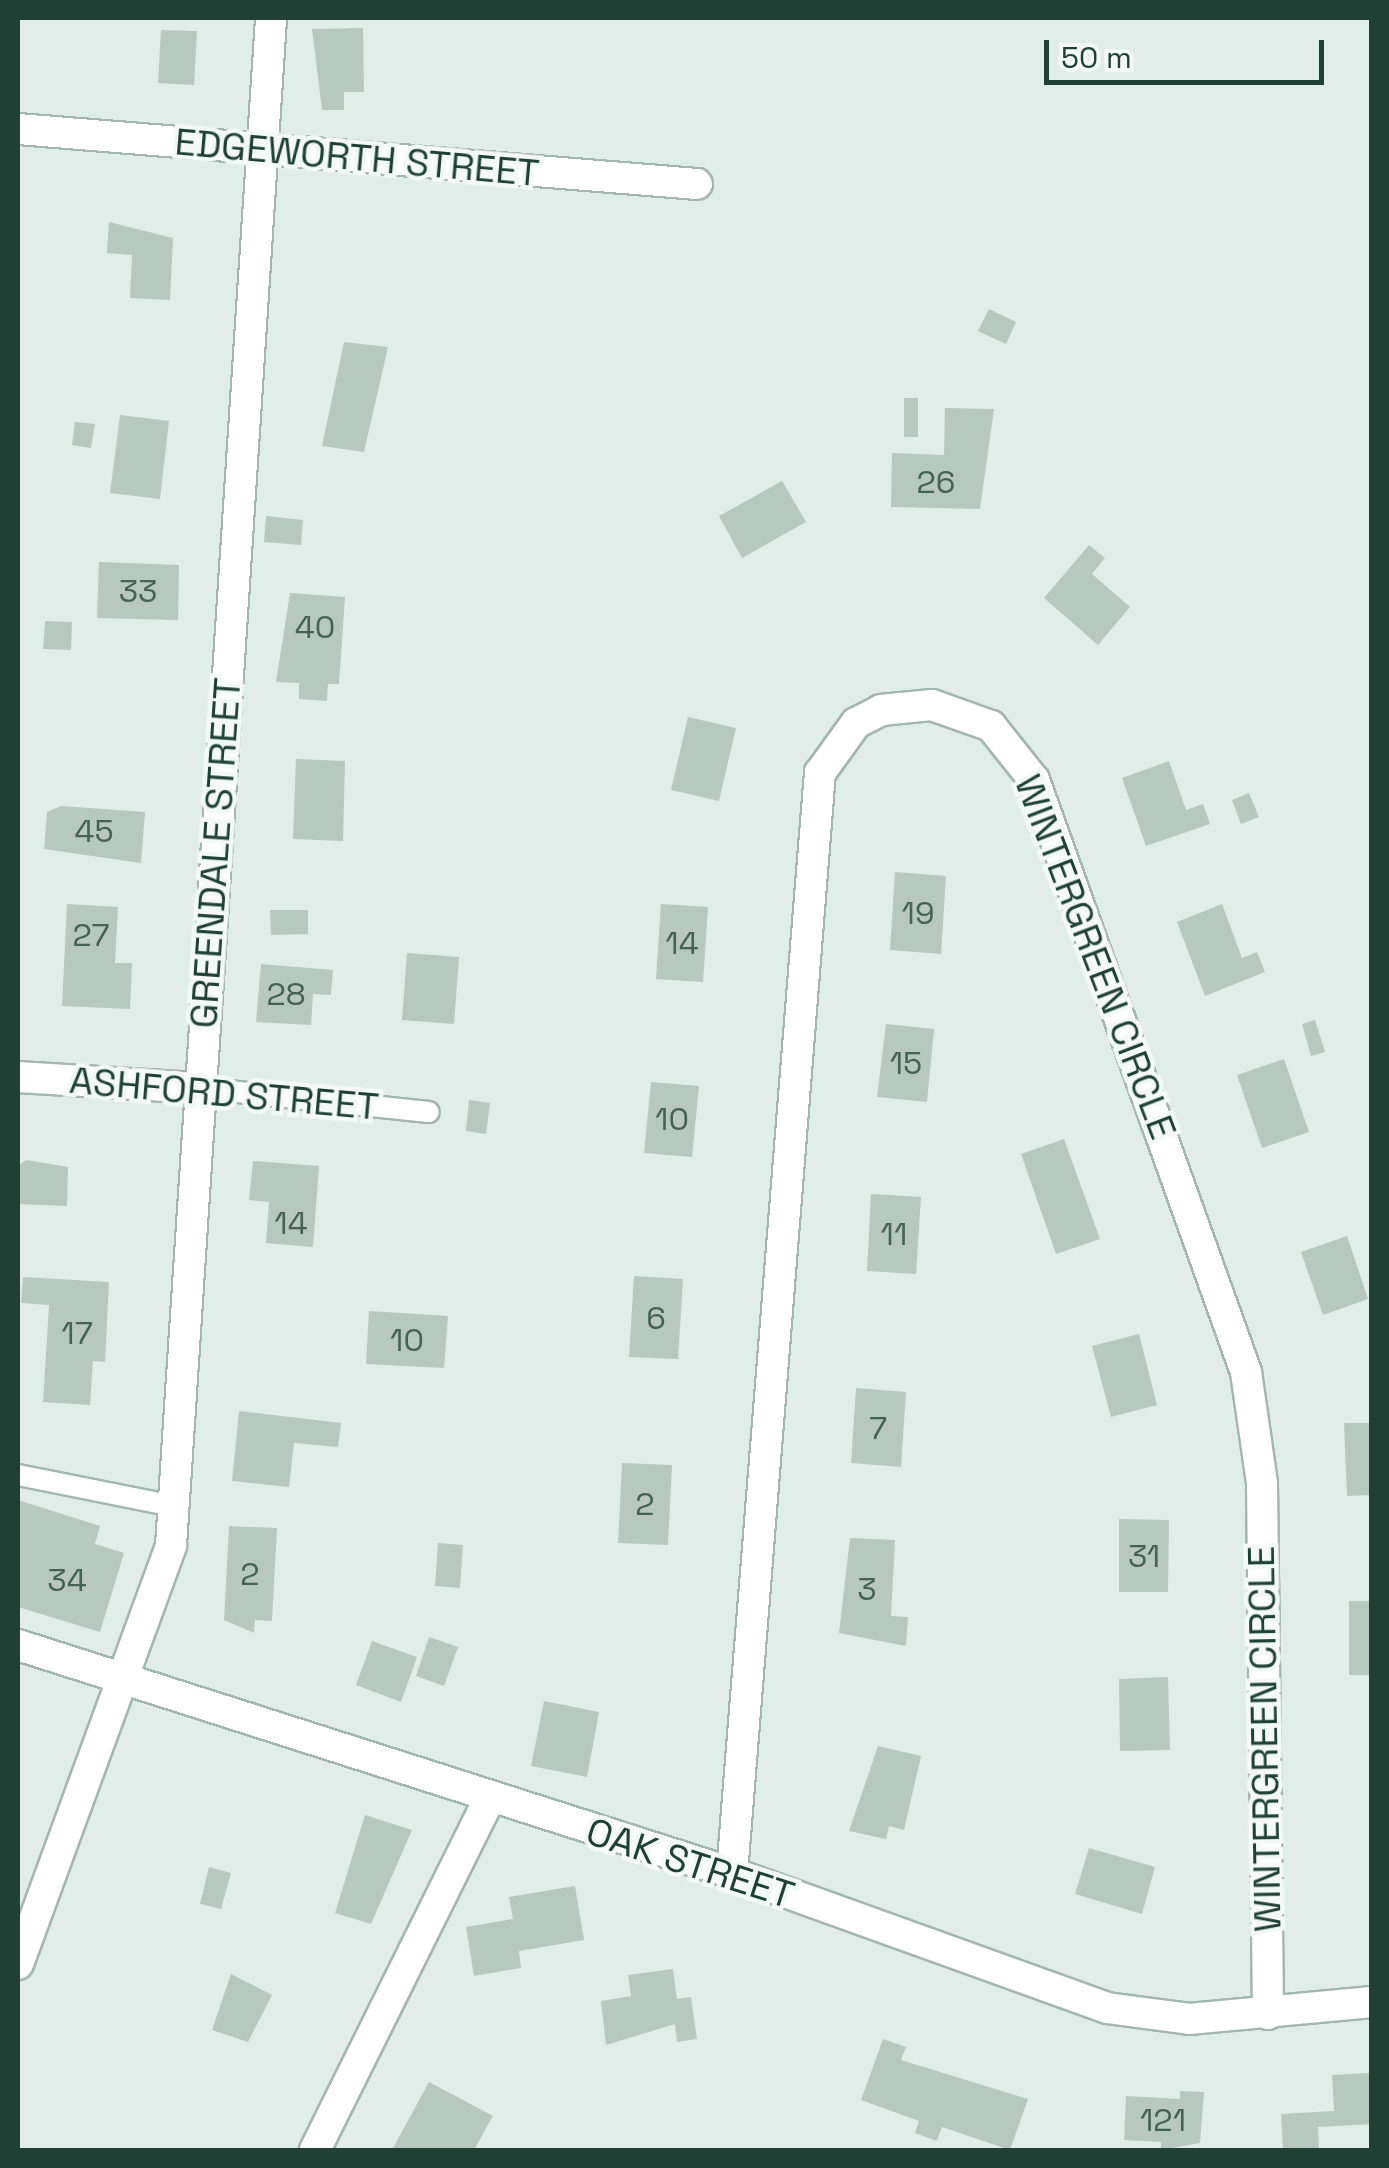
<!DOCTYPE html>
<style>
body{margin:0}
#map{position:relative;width:1389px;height:2168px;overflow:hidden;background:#e1ede8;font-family:"Space Grotesk",sans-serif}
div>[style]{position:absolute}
.building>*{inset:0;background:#b6c8c0}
.roads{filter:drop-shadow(2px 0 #a3b6af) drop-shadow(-2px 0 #a3b6af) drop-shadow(0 2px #a3b6af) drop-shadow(0 -2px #a3b6af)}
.service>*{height:20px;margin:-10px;padding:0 10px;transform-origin:10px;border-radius:10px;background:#fff}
.minor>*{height:30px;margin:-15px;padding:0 15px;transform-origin:15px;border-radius:15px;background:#fff}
span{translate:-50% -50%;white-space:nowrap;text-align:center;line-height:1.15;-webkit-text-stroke:9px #f2f9f6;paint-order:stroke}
.number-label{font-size:32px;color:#466258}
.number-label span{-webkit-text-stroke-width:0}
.street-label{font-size:38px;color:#204036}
.frame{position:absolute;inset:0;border:20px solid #204036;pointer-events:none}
.scale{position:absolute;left:1044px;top:40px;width:280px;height:45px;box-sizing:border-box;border:5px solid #204036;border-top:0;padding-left:12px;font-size:30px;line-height:35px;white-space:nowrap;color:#204036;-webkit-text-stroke:8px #f2f9f6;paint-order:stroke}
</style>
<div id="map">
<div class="building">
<i style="clip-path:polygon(363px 28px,364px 92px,344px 92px,344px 110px,322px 110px,312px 29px)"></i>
<i style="clip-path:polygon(161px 30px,197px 31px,194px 85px,158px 83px)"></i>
<i style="clip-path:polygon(109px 222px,173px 238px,170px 300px,130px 298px,132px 255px,107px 253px)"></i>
<i style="clip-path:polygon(989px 309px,1016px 322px,1006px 344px,978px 331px)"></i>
<i style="clip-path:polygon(344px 342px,388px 347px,364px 452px,322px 446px)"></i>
<i style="clip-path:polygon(904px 398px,918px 398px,918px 437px,904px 437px)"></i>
<i style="clip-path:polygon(945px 408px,994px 409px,980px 509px,891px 507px,892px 453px,944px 455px)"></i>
<i style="clip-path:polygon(120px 415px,169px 421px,160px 499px,110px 493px)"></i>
<i style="clip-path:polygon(75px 422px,95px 424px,91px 448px,72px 445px)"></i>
<i style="clip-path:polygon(782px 481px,806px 522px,742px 558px,719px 516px)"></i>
<i style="clip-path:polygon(266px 516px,303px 520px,301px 545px,264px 542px)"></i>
<i style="clip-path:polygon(1089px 545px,1105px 558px,1092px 574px,1130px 607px,1098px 645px,1044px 598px)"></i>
<i style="clip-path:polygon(99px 562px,179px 565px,178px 620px,97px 618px)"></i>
<i style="clip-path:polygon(290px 593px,345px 597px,339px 684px,328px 684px,327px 701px,299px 699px,299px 683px,276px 682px)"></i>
<i style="clip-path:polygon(45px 621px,72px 622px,71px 650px,43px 649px)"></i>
<i style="clip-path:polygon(688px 717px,736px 728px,719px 801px,671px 790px)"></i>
<i style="clip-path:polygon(296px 759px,345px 761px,343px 841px,293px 839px)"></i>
<i style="clip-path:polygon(1169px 761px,1186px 810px,1203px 804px,1210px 824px,1146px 846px,1122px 778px)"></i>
<i style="clip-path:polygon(1249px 793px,1259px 817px,1241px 824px,1232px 800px)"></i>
<i style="clip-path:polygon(61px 806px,145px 812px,141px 863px,44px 849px,47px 812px)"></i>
<i style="clip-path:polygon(895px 872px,946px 876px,941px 954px,890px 950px)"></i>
<i style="clip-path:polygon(67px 904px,118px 907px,115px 963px,132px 963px,130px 1009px,62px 1006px)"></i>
<i style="clip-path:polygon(661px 904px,708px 907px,703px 982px,656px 979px)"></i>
<i style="clip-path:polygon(1222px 904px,1242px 958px,1257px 952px,1265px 972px,1205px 996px,1177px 922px)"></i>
<i style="clip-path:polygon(270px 910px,308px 910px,308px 934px,271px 935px)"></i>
<i style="clip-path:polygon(407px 953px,459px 957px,454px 1024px,402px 1020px)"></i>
<i style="clip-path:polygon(261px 964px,333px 970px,331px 995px,313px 994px,311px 1025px,256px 1022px)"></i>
<i style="clip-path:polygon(1315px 1020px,1325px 1052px,1311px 1056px,1302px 1024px)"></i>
<i style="clip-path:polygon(886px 1024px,934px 1029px,927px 1102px,877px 1097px)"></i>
<i style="clip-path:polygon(1284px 1059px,1309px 1132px,1262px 1148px,1237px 1075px)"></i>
<i style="clip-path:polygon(651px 1082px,699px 1086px,692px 1157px,644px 1153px)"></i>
<i style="clip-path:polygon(469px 1100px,490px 1103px,486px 1134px,466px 1131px)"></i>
<i style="clip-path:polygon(1064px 1139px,1100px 1239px,1056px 1254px,1021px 1154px)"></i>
<i style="clip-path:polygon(26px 1160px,68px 1167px,67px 1206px,18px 1204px,18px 1166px)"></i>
<i style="clip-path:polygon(253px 1161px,319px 1166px,313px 1247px,266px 1243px,269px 1202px,249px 1200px)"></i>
<i style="clip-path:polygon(871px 1194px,921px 1197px,916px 1274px,867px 1271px)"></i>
<i style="clip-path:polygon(1347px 1236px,1368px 1299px,1323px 1315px,1301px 1252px)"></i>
<i style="clip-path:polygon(634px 1276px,683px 1279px,678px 1359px,629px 1357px)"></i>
<i style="clip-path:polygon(23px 1277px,109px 1282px,105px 1362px,93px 1361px,90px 1405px,43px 1402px,49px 1305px,21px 1303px)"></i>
<i style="clip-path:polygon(369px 1311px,448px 1316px,444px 1368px,366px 1364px)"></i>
<i style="clip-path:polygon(1139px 1334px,1157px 1405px,1111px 1417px,1092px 1346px)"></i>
<i style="clip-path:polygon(856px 1388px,906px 1392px,901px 1467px,851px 1463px)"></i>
<i style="clip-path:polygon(239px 1411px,341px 1423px,338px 1447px,294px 1443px,289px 1487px,232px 1481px)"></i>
<i style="clip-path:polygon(1344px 1423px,1372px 1423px,1372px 1495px,1347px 1496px)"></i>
<i style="clip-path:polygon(622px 1463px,672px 1465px,668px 1545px,618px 1543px)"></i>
<i style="clip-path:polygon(18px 1500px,100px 1526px,95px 1544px,124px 1553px,100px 1632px,18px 1607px)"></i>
<i style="clip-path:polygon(1119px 1519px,1169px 1520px,1168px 1592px,1119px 1592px)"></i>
<i style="clip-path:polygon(229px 1526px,277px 1528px,272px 1621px,255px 1620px,254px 1633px,224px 1620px)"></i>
<i style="clip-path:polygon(850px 1538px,895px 1540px,891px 1616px,908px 1617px,906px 1646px,839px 1633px)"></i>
<i style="clip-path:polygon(438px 1543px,463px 1545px,460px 1588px,435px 1586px)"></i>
<i style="clip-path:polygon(1349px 1601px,1372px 1601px,1372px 1675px,1349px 1675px)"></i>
<i style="clip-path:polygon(429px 1637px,458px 1647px,444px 1686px,416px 1676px)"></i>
<i style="clip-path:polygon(372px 1641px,417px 1657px,401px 1702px,356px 1685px)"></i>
<i style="clip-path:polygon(1168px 1677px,1170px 1750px,1120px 1751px,1119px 1679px)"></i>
<i style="clip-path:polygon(544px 1701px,599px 1712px,587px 1777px,531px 1766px)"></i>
<i style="clip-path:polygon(878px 1746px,921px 1756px,904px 1830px,889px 1826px,886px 1839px,849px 1831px)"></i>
<i style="clip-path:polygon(365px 1815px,412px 1830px,371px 1924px,335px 1913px)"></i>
<i style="clip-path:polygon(1089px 1848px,1155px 1867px,1142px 1914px,1075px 1894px)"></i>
<i style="clip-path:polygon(209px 1867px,231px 1873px,221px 1909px,200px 1904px)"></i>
<i style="clip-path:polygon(575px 1886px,584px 1940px,519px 1951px,521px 1968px,474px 1976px,466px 1927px,513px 1919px,509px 1897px)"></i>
<i style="clip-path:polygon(673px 1969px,677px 1999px,691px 1997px,697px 2039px,677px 2042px,675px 2024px,606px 2045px,601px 2001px,631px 1996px,628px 1975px)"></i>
<i style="clip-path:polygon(231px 1974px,272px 1995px,248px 2042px,212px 2030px)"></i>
<i style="clip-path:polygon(883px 2039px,906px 2047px,901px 2060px,1028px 2099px,1010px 2150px,942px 2127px,937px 2141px,915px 2133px,919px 2121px,861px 2100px)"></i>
<i style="clip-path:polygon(1370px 2073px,1372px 2124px,1318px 2127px,1319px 2150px,1283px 2150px,1281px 2114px,1334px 2111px,1332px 2075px)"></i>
<i style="clip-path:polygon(429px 2082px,493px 2116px,474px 2150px,392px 2150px)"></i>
<i style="clip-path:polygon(1180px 2091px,1204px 2092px,1200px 2143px,1161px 2150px,1161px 2142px,1124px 2140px,1126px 2096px,1180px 2099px)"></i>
</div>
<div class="roads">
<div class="service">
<i style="left:200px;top:1088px;width:230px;rotate:6deg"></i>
<i style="left:18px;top:1475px;width:158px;rotate:11.3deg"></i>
</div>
<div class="minor">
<i style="left:18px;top:129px;width:681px;rotate:4.63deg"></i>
<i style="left:18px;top:1077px;width:182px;rotate:3.5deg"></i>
<i style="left:18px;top:1645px;width:750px;rotate:17.71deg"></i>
<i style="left:732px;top:1873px;width:399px;rotate:19.8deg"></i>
<i style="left:1107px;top:2008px;width:83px;rotate:7.6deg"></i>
<i style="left:1189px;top:2019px;width:184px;rotate:-5.3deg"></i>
<i style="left:732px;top:1873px;width:1104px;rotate:-85.43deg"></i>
<i style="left:820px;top:773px;width:62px;rotate:-54.2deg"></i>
<i style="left:856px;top:723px;width:28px;rotate:-27deg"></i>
<i style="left:881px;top:710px;width:51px;rotate:-5.6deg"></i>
<i style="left:932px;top:705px;width:63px;rotate:19.6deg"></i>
<i style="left:991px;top:726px;width:69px;rotate:51.5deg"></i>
<i style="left:1034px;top:780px;width:629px;rotate:70.3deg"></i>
<i style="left:1246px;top:1372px;width:112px;rotate:81.8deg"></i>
<i style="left:1262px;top:1483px;width:531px;rotate:89.35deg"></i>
<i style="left:18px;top:1964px;width:446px;rotate:-69.9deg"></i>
<i style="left:171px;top:1545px;width:1530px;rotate:-86.25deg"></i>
<i style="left:315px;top:2150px;width:390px;rotate:-63.6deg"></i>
</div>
</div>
<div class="number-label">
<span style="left:936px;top:482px">26</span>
<span style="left:138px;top:591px">33</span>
<span style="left:315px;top:627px">40</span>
<span style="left:94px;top:831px">45</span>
<span style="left:918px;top:913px">19</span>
<span style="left:91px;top:935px">27</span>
<span style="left:682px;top:943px">14</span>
<span style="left:286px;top:994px">28</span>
<span style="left:906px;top:1063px">15</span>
<span style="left:672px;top:1119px">10</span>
<span style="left:291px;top:1223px">14</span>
<span style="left:894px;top:1234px">11</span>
<span style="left:656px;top:1318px">6</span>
<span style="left:77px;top:1333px">17</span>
<span style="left:407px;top:1340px">10</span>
<span style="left:878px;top:1428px">7</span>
<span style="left:645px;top:1504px">2</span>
<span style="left:1144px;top:1556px">31</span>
<span style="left:250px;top:1574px">2</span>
<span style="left:67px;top:1580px">34</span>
<span style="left:867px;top:1589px">3</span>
<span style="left:1163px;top:2120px">121</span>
</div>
<div class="street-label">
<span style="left:357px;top:158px;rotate:5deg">EDGEWORTH STREET</span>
<span style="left:216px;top:853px;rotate:-86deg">GREENDALE STREET</span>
<span style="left:1095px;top:957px;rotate:69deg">WINTERGREEN CIRCLE</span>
<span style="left:224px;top:1094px;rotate:5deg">ASHFORD STREET</span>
<span style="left:1265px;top:1739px;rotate:-91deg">WINTERGREEN CIRCLE</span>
<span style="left:690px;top:1864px;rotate:18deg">OAK STREET</span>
</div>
<div class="frame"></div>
<div class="scale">50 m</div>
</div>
